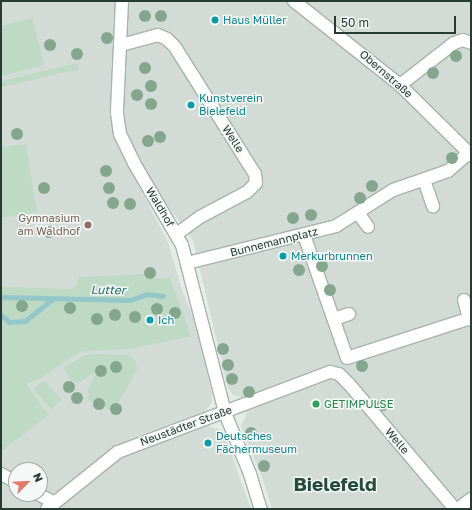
<!DOCTYPE html>
<meta charset="utf-8">
<style>
body{margin:0}
#map{position:relative;width:472px;height:510px;overflow:hidden;background:#e4ece7;font-family:"Golos Text",sans-serif}
div>[style]{position:absolute}
.built>*{inset:0;background:#d2dbd6}
.green>*{inset:0;background:#bfdac4}
.stream>*{height:5px;margin:-2.5px;padding:0 2.5px;transform-origin:2.5px;border-radius:2.5px;background:#93c7ca}
.roads{filter:drop-shadow(1px 0 #a7b3ad) drop-shadow(-1px 0 #a7b3ad) drop-shadow(0 1px #a7b3ad) drop-shadow(0 -1px #a7b3ad)}
.pedestrian>*{height:12px;margin:-6px;padding:0 6px;transform-origin:6px;border-radius:6px;background:#fff}
.minor>*{height:12px;margin:-6px;padding:0 6px;transform-origin:6px;border-radius:6px;background:#fff}
.trees>*{width:12px;height:12px;margin:-6px;border-radius:50%;background:#84a68d}
.dots>*{width:11px;height:11px;translate:-50% -50%;box-sizing:border-box;border:2px solid #f4f8f6;border-radius:50%}
span{translate:-50% -50%;white-space:nowrap;text-align:center;line-height:1.15;-webkit-text-stroke:3px #f4f8f6;paint-order:stroke}
.culture-label{font-size:11px;color:#0d838f}
.left{translate:0 -50%;text-align:left}
.street-label{font-size:11px;color:#253b33}
.education-label{font-size:11px;color:#785e54}
.right{translate:-100% -50%;text-align:right}
.leisure-label{font-size:11px;color:#27864d}
.water-label{font-size:12px;color:#276b70;font-style:italic}
.town-label{font-size:19px;color:#244b3d;font-weight:700}
.frame{position:absolute;inset:0;border:2px solid #253b33;pointer-events:none}
.north{position:absolute;left:8px;top:462px;width:40px;height:40px;box-sizing:border-box;background:#f4f8f6;border:1px solid #a1aca8;border-radius:50%;rotate:66deg;font-size:11px;font-weight:700;line-height:16px;text-align:center;color:#253b33}
.north::after{content:'';display:block;margin:auto;width:14px;height:18px;background:#e17c6c;clip-path:polygon(50% 0,100% 100%,50% 72%,0 100%)}
.scale{position:absolute;left:334px;top:16px;width:122px;height:18px;box-sizing:border-box;border:2px solid #253b33;border-top:0;padding-left:5px;font-size:12px;line-height:14px;white-space:nowrap;color:#253b33;-webkit-text-stroke:3px #f4f8f6;paint-order:stroke}
</style>
<div id="map">
<div class="built">
<i style="clip-path:polygon(evenodd,1px 1px,116px 1px,112px 110px,125px 159px,168px 242px,181px 287px,195px 321px,212px 394px,212px 402px,205px 412px,210px 427px,219px 429px,225px 436px,251px 509px,1px 509px,1px 1px,16px 470px,40px 470px,40px 494px,16px 494px,16px 470px)"></i>
<i style="clip-path:polygon(129px 1px,471px 1px,471px 509px,272px 509px,263px 480px,241px 426px,247px 413px,241px 397px,233px 395px,228px 388px,193px 240px,154px 187px,125px 128px,123px 104px)"></i>
</div>
<div class="green">
<i style="clip-path:polygon(32px 18px,44px 65px,1px 76px,1px 26px)"></i>
<i style="clip-path:polygon(77px 63px,79px 69px,1px 87px,1px 81px)"></i>
<i style="clip-path:polygon(26px 144px,37px 212px,1px 218px,1px 147px)"></i>
<i style="clip-path:polygon(144px 274px,144px 279px,170px 278px,191px 336px,130px 349px,85px 351px,74px 355px,40px 379px,26px 384px,49px 415px,1px 451px,1px 287px,72px 289px,77px 285px,79px 277px)"></i>
<i style="clip-path:polygon(97px 354px,129px 355px,135px 361px,137px 369px,114px 412px,88px 399px,88px 390px,97px 371px,78px 383px,71px 380px,63px 368px,85px 355px)"></i>
<i style="clip-path:polygon(44px 380px,62px 400px,51px 409px,33px 389px)"></i>
</div>
<div class="stream">
<i style="left:1px;top:297px;width:129px;rotate:1.3deg"></i>
<i style="left:130px;top:300px;width:18px;rotate:-19deg"></i>
<i style="left:147px;top:294px;width:16px;rotate:7deg"></i>
<i style="left:1px;top:315px;width:11px;rotate:41deg"></i>
<i style="left:9px;top:322px;width:16px;rotate:-4deg"></i>
<i style="left:25px;top:321px;width:35px;rotate:-39deg"></i>
</div>
<div class="roads">
<div class="pedestrian">
<i style="left:294px;top:1px;width:135px;rotate:38.4deg"></i>
<i style="left:400px;top:85px;width:100px;rotate:44.6deg"></i>
<i style="left:400px;top:85px;width:68px;rotate:-37.9deg"></i>
<i style="left:454px;top:43px;width:9px;rotate:-18deg"></i>
<i style="left:463px;top:40px;width:9px;rotate:21deg"></i>
<i style="left:424px;top:180px;width:28px;rotate:71deg"></i>
<i style="left:358px;top:213px;width:17px;rotate:54deg"></i>
<i style="left:304px;top:235px;width:130px;rotate:70.7deg"></i>
<i style="left:187px;top:263px;width:154px;rotate:-13.9deg"></i>
<i style="left:336px;top:226px;width:67px;rotate:-32.3deg"></i>
<i style="left:393px;top:190px;width:58px;rotate:-19.1deg"></i>
<i style="left:448px;top:171px;width:28px;rotate:-41deg"></i>
<i style="left:464px;top:300px;width:20px;rotate:75deg"></i>
<i style="left:334px;top:319px;width:16px;rotate:-18deg"></i>
<i style="left:347px;top:358px;width:130px;rotate:-17.9deg"></i>
<i style="left:458px;top:509px;width:16px;rotate:-38deg"></i>
</div>
<div class="minor">
<i style="left:122px;top:1px;width:112px;rotate:92.6deg"></i>
<i style="left:117px;top:113px;width:21px;rotate:82deg"></i>
<i style="left:120px;top:134px;width:32px;rotate:64deg"></i>
<i style="left:134px;top:163px;width:95px;rotate:59.7deg"></i>
<i style="left:182px;top:245px;width:173px;rotate:75.6deg"></i>
<i style="left:225px;top:413px;width:66px;rotate:67.7deg"></i>
<i style="left:250px;top:474px;width:37px;rotate:73deg"></i>
<i style="left:121px;top:45px;width:38px;rotate:-15deg"></i>
<i style="left:158px;top:35px;width:10px;rotate:24deg"></i>
<i style="left:167px;top:39px;width:11px;rotate:45deg"></i>
<i style="left:175px;top:47px;width:150px;rotate:57.8deg"></i>
<i style="left:255px;top:174px;width:9px;rotate:84deg"></i>
<i style="left:256px;top:183px;width:13px;rotate:135deg"></i>
<i style="left:247px;top:192px;width:53px;rotate:152deg"></i>
<i style="left:200px;top:217px;width:29px;rotate:144deg"></i>
<i style="left:1px;top:474px;width:17px;rotate:28deg"></i>
<i style="left:38px;top:494px;width:17px;rotate:28deg"></i>
<i style="left:47px;top:509px;width:91px;rotate:-38.8deg"></i>
<i style="left:118px;top:452px;width:227px;rotate:-20.7deg"></i>
<i style="left:330px;top:372px;width:9px;rotate:13deg"></i>
<i style="left:339px;top:374px;width:14px;rotate:45deg"></i>
<i style="left:349px;top:384px;width:164px;rotate:49.7deg"></i>
</div>
</div>
<div class="trees">
<i style="left:145px;top:16px"></i>
<i style="left:161px;top:16px"></i>
<i style="left:107px;top:38px"></i>
<i style="left:50px;top:45px"></i>
<i style="left:77px;top:54px"></i>
<i style="left:456px;top:56px"></i>
<i style="left:145px;top:68px"></i>
<i style="left:433px;top:73px"></i>
<i style="left:151px;top:86px"></i>
<i style="left:137px;top:95px"></i>
<i style="left:151px;top:104px"></i>
<i style="left:17px;top:134px"></i>
<i style="left:160px;top:137px"></i>
<i style="left:148px;top:141px"></i>
<i style="left:452px;top:158px"></i>
<i style="left:106px;top:171px"></i>
<i style="left:372px;top:186px"></i>
<i style="left:44px;top:188px"></i>
<i style="left:109px;top:188px"></i>
<i style="left:360px;top:198px"></i>
<i style="left:113px;top:203px"></i>
<i style="left:130px;top:204px"></i>
<i style="left:311px;top:215px"></i>
<i style="left:293px;top:218px"></i>
<i style="left:49px;top:232px"></i>
<i style="left:322px;top:266px"></i>
<i style="left:299px;top:270px"></i>
<i style="left:150px;top:273px"></i>
<i style="left:330px;top:290px"></i>
<i style="left:22px;top:306px"></i>
<i style="left:70px;top:308px"></i>
<i style="left:157px;top:309px"></i>
<i style="left:175px;top:313px"></i>
<i style="left:115px;top:315px"></i>
<i style="left:135px;top:317px"></i>
<i style="left:97px;top:319px"></i>
<i style="left:223px;top:349px"></i>
<i style="left:228px;top:365px"></i>
<i style="left:362px;top:366px"></i>
<i style="left:116px;top:367px"></i>
<i style="left:101px;top:371px"></i>
<i style="left:232px;top:379px"></i>
<i style="left:69px;top:387px"></i>
<i style="left:249px;top:392px"></i>
<i style="left:77px;top:398px"></i>
<i style="left:99px;top:404px"></i>
<i style="left:383px;top:405px"></i>
<i style="left:116px;top:409px"></i>
<i style="left:251px;top:433px"></i>
<i style="left:264px;top:466px"></i>
</div>
<div class="dots">
<i style="left:215px;top:20px;background:#0f9aa8"></i>
<i style="left:191px;top:105px;background:#0f9aa8"></i>
<i style="left:88px;top:225px;background:#8d6e63"></i>
<i style="left:283px;top:256px;background:#0f9aa8"></i>
<i style="left:150px;top:320px;background:#0f9aa8"></i>
<i style="left:316px;top:404px;background:#2e9e5b"></i>
<i style="left:208px;top:443px;background:#0f9aa8"></i>
</div>
<div class="culture-label">
<span class="left" style="left:223px;top:20px">Haus Müller</span>
<span class="left" style="left:199px;top:105px">Kunstverein<br>Bielefeld</span>
<span class="left" style="left:291px;top:256px">Merkurbrunnen</span>
<span class="left" style="left:158px;top:320px">Ich</span>
<span class="left" style="left:216px;top:443px">Deutsches<br>Fächermuseum</span>
</div>
<div class="street-label">
<span style="left:386px;top:74px;rotate:41deg">Obernstraße</span>
<span style="left:233px;top:139px;rotate:57deg">Welle</span>
<span style="left:160px;top:207px;rotate:59deg">Waldhof</span>
<span style="left:274px;top:242px;rotate:-14deg">Bunnemannplatz</span>
<span style="left:186px;top:426px;rotate:-20deg">Neustädter Straße</span>
<span style="left:397px;top:441px;rotate:50deg">Welle</span>
</div>
<div class="education-label">
<span class="right" style="left:80px;top:225px">Gymnasium<br>am Waldhof</span>
</div>
<div class="leisure-label">
<span class="left" style="left:324px;top:404px">GETIMPULSE</span>
</div>
<div class="water-label">
<span style="left:108px;top:290px;rotate:1deg">Lutter</span>
</div>
<div class="town-label">
<span style="left:335px;top:484px">Bielefeld</span>
</div>
<div class="frame"></div>
<div class="north">N</div>
<div class="scale">50 m</div>
</div>
